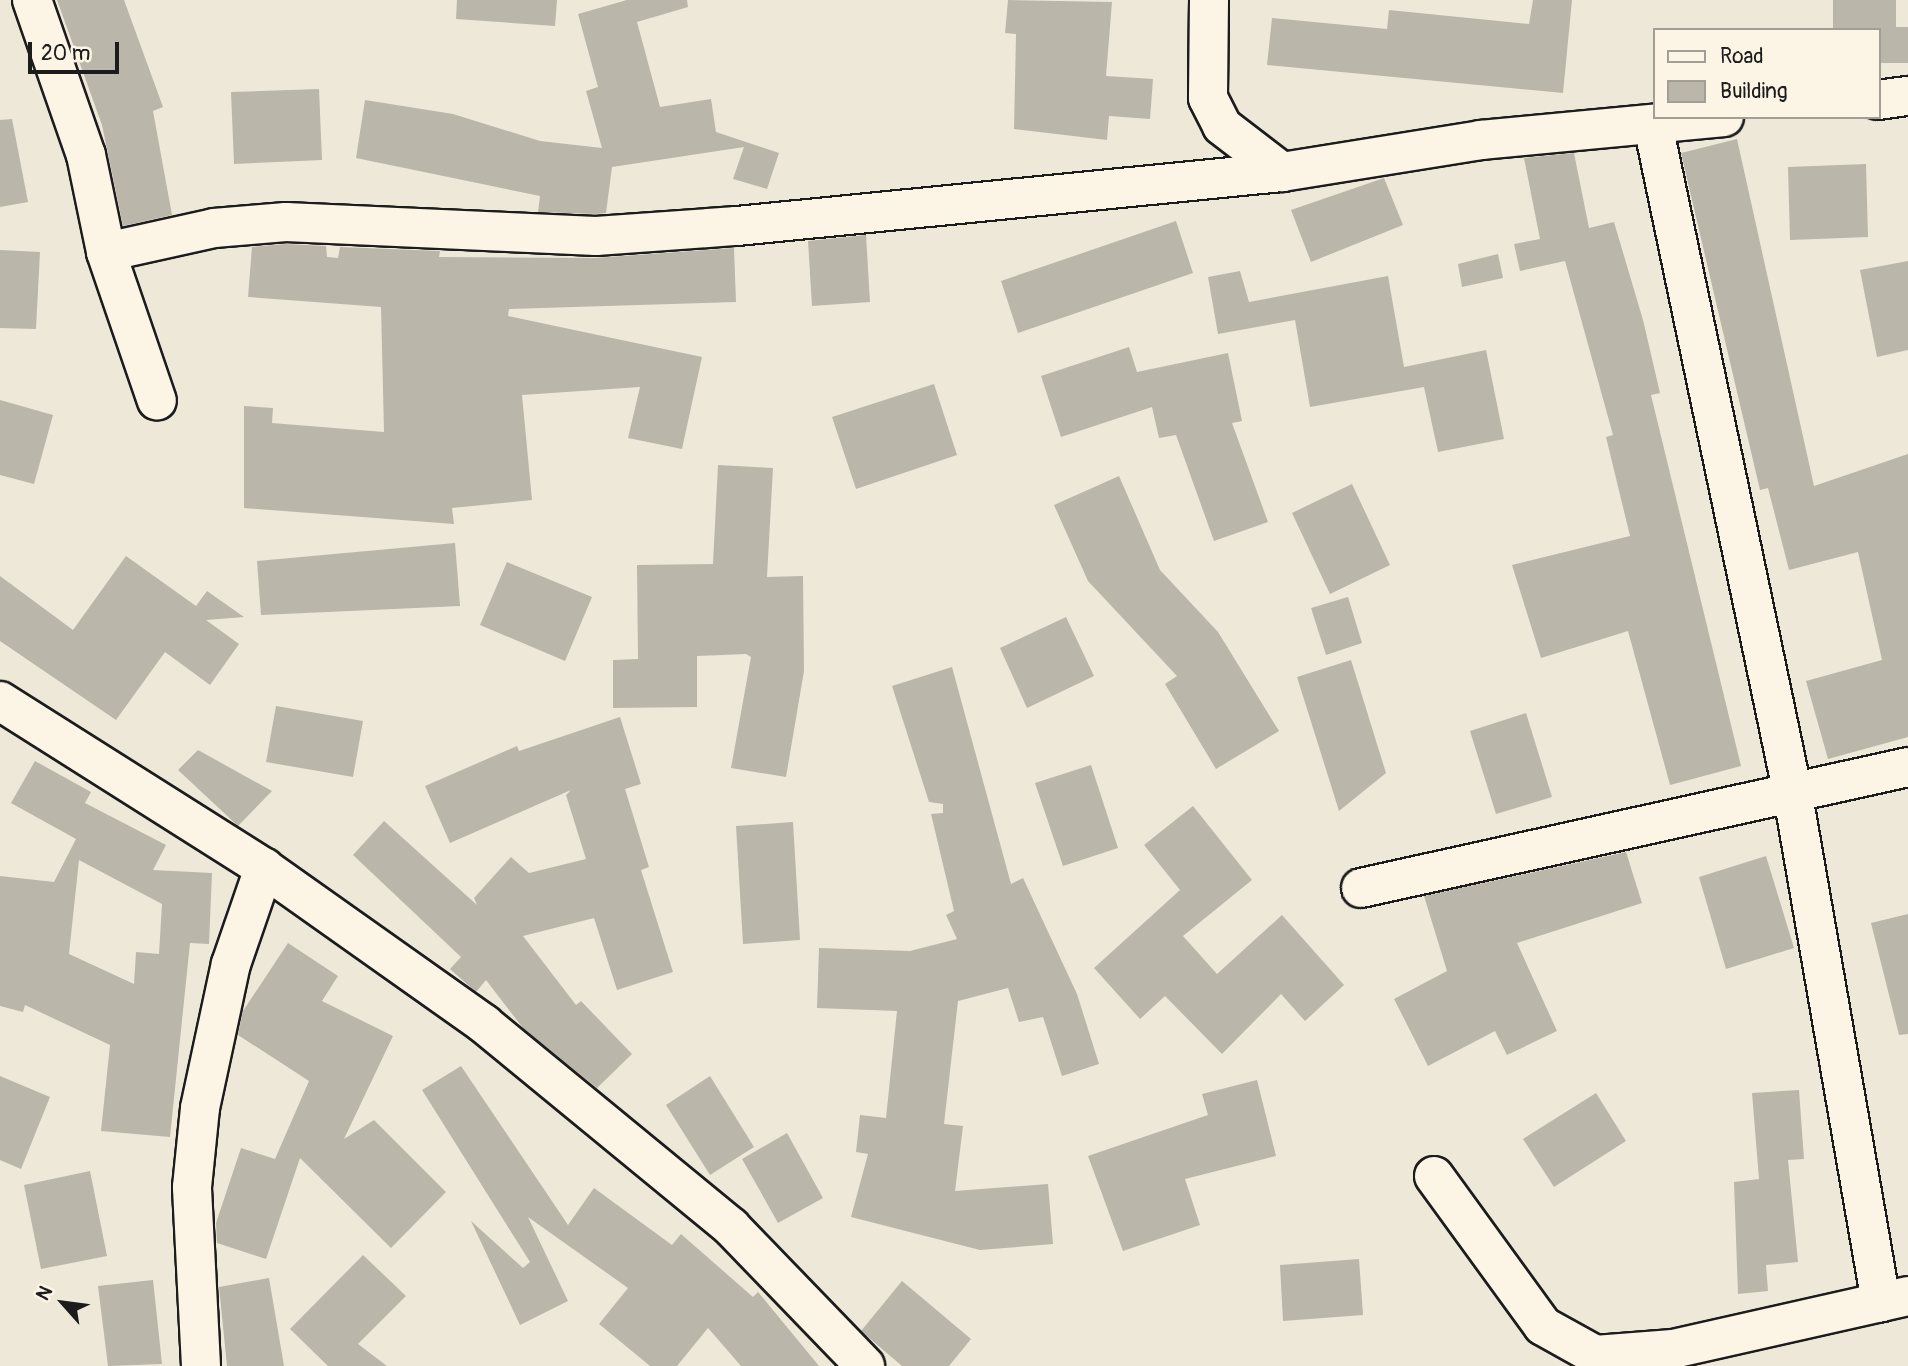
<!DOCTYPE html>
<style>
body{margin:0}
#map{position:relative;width:1908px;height:1366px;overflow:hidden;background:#eee8d9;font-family:Pangolin,sans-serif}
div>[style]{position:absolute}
.building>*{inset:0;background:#bab6aa}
.roads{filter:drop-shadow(2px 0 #1c1c1c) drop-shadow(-2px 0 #1c1c1c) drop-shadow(0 2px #1c1c1c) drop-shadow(0 -2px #1c1c1c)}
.minor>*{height:38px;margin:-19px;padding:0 19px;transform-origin:19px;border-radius:19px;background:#fcf5e5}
span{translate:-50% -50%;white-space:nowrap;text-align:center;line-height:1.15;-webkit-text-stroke:5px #fcf5e5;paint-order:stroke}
.legend{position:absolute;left:1653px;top:28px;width:228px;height:91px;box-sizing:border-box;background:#fcf5e5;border:2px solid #a29e95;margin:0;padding:9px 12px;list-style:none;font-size:21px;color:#1c1c1c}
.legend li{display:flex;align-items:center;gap:14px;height:35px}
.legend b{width:35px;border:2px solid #a29e95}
.north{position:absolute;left:28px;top:1268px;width:70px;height:70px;-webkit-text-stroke:5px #fcf5e5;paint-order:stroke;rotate:298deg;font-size:19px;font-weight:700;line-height:28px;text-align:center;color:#1c1c1c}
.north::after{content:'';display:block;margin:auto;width:24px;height:32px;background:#1c1c1c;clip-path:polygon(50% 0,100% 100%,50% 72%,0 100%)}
.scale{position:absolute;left:28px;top:42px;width:91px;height:32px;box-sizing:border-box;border:4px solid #1c1c1c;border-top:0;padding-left:9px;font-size:21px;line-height:24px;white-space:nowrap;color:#1c1c1c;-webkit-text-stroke:5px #fcf5e5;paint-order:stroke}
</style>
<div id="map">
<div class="building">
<i style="clip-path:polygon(57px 0,124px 0,163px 107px,153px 111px,172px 215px,123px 226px,102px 125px)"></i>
<i style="clip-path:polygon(457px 0,557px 0,555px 26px,456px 19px)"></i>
<i style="clip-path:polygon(627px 0,687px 0,688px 7px,637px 22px,660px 107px,711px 99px,716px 132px,779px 153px,767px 189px,733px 179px,744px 147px,612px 167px,606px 213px,596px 214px,538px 212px,540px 196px,356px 158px,365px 100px,453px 114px,540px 141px,602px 148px,586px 91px,598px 87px,578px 14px)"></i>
<i style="clip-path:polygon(1008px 0,1112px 2px,1106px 76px,1153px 79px,1150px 119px,1109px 116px,1107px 140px,1014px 129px,1016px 34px,1005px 33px)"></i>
<i style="clip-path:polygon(1533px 0,1572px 0,1563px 93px,1267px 65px,1272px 18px,1387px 29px,1389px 10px,1529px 24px)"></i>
<i style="clip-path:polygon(1833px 0,1896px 0,1896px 27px,1908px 27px,1908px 63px,1878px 63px,1878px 30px,1833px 30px)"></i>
<i style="clip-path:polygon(319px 89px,322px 160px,234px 164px,231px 92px)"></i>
<i style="clip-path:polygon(12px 119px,28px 202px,0 207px,0 120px)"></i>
<i style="clip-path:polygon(1737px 139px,1814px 486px,1908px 454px,1908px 737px,1828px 759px,1806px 681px,1882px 660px,1858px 552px,1789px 570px,1768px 488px,1760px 490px,1681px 153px)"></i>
<i style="clip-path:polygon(1574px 153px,1589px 228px,1614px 222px,1643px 320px,1660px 393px,1651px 395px,1741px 766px,1670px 785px,1628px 631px,1541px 658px,1512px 565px,1630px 536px,1606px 437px,1613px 435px,1565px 261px,1520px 271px,1514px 244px,1540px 239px,1524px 158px)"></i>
<i style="clip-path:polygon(1866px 164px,1868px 237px,1790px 240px,1788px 167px)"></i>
<i style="clip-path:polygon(1384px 178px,1403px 225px,1311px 262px,1291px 210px)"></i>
<i style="clip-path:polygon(1176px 221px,1193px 273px,1018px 333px,1001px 281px)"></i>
<i style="clip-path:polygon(866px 235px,870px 302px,812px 306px,808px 241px)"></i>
<i style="clip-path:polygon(286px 244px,326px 246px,327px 257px,338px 258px,340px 247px,440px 251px,439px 257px,595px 258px,734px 248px,736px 302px,509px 309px,508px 316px,702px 357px,682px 449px,628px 438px,640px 387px,522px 395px,532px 500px,452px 508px,454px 524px,244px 508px,244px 406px,273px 408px,272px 423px,384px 432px,381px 307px,248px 297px,252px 247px)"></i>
<i style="clip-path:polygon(0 250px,40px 252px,36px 329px,0 328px)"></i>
<i style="clip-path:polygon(1498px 254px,1503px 278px,1462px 287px,1458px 264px)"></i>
<i style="clip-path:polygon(1908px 261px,1908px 350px,1877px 357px,1860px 270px)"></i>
<i style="clip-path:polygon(1240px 271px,1249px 302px,1388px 276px,1404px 367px,1486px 350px,1504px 439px,1438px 452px,1424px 387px,1310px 407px,1295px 320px,1218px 334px,1208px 277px)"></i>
<i style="clip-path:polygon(1129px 347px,1137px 372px,1228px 353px,1242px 421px,1232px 423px,1268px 522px,1214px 541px,1176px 435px,1159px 438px,1152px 407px,1061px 437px,1041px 376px)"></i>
<i style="clip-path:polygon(934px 384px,957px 455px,856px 489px,832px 417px)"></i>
<i style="clip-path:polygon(0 400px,53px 415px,34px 484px,0 475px)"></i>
<i style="clip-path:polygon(718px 465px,773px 468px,767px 577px,803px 576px,804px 671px,786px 777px,731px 768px,751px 657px,746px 654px,697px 656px,697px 707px,613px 708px,613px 660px,638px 659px,637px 565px,713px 564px)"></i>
<i style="clip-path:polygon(1119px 476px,1160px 570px,1218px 632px,1279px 731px,1216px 769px,1165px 684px,1177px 676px,1088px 581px,1054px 505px)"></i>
<i style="clip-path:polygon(1352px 484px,1390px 565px,1330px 594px,1292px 513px)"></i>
<i style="clip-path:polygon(455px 543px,460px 606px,261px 615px,257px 561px)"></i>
<i style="clip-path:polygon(126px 556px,196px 606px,207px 591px,244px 617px,206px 620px,239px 644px,210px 685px,165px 652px,116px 720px,0 641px,0 576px,73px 630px)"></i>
<i style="clip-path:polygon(507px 562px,592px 597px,565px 661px,480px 625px)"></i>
<i style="clip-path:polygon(1348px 597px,1362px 643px,1326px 655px,1311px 608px)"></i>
<i style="clip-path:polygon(1066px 617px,1094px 676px,1027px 708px,1000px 648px)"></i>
<i style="clip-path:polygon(1351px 660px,1386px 773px,1339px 811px,1297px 677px)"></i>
<i style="clip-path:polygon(952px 667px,1011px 884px,1023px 878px,1077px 994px,1099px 1064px,1062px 1076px,1043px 1017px,1019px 1022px,1008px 988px,958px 1001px,944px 1124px,963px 1126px,955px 1191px,1048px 1184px,1053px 1244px,980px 1250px,851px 1217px,868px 1154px,856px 1152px,860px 1115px,886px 1118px,897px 1011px,817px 1008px,819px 948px,910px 951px,957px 939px,946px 915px,954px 911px,931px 814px,943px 813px,943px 804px,929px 802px,892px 686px)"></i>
<i style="clip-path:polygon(276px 706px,363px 721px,353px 777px,266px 762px)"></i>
<i style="clip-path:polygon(1526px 713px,1552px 797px,1496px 814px,1470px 731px)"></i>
<i style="clip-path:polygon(620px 717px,641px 784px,625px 789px,649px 867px,641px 870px,673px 972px,617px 990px,594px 918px,523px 936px,576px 1005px,581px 1001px,632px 1054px,597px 1088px,523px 1028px,486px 980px,476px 992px,450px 969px,461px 957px,353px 855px,384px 821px,477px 905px,474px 898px,511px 857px,529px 873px,586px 859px,566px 795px,571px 790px,450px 843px,425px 786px,517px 746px,519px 751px)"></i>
<i style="clip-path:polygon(198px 750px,272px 791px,238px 826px,178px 770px)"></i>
<i style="clip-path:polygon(evenodd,35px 761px,91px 792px,85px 803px,166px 845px,153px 870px,212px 873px,209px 944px,190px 943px,170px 1137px,101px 1131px,110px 1045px,25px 1005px,23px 1012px,0 1006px,0 876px,54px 882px,76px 839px,11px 803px,35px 761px,79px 860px,162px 904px,159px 954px,136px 952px,134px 984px,69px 954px,79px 860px)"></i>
<i style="clip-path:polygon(1091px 765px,1118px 848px,1063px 866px,1035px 783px)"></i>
<i style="clip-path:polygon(1193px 806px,1252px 880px,1183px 936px,1217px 974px,1282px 915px,1344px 985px,1305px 1021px,1281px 994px,1222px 1054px,1165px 996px,1140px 1019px,1094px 968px,1180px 890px,1144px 845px)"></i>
<i style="clip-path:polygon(793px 822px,800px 940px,743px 944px,736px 826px)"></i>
<i style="clip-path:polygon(1626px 852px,1642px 903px,1517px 943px,1557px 1031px,1507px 1055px,1495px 1031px,1428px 1066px,1394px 999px,1447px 971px,1424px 896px)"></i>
<i style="clip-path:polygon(1766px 856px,1794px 948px,1726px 969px,1699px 877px)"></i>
<i style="clip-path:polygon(1908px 914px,1908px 1034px,1899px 1035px,1871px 923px)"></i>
<i style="clip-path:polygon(288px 943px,338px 976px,322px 1001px,393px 1036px,344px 1139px,374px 1120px,446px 1192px,391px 1248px,300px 1158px,266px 1259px,217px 1243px,216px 1223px,241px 1148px,275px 1159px,309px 1081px,238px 1035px,243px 1011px)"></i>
<i style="clip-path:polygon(461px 1066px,568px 1225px,594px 1188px,672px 1245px,681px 1234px,753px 1297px,758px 1292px,819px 1366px,741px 1366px,708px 1328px,677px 1366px,650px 1366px,599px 1324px,628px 1288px,528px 1217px,568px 1301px,520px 1325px,471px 1221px,523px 1268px,530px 1262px,422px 1090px)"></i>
<i style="clip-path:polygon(0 1076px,50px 1097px,21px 1169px,0 1160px)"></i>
<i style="clip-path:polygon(710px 1076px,754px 1147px,710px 1175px,666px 1105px)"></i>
<i style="clip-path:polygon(1257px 1080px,1276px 1156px,1185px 1179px,1200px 1225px,1123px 1251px,1088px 1156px,1208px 1115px,1202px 1094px)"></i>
<i style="clip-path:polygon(1799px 1090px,1804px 1159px,1788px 1160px,1798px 1262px,1766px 1265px,1768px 1291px,1738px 1294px,1734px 1182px,1759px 1179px,1752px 1093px)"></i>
<i style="clip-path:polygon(1596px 1093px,1626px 1141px,1554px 1187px,1523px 1139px)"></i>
<i style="clip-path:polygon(787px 1133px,823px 1198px,778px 1223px,742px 1159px)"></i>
<i style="clip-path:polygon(90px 1171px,107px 1256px,41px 1269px,24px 1185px)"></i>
<i style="clip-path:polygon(363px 1255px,406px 1296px,358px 1344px,387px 1366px,328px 1366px,290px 1329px)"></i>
<i style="clip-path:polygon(1359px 1259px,1363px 1315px,1283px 1321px,1280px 1265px)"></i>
<i style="clip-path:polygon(269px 1278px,284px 1366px,227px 1366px,219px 1287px)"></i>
<i style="clip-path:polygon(153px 1280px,162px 1364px,108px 1366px,98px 1286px)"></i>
<i style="clip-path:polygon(902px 1281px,971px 1339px,949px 1366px,902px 1366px,861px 1331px)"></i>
</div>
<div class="roads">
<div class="minor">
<i style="left:32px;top:0;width:164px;rotate:70.8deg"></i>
<i style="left:86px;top:155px;width:99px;rotate:78.3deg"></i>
<i style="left:106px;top:252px;width:157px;rotate:71.1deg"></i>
<i style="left:1209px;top:0;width:98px;rotate:90.6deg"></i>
<i style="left:1208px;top:98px;width:31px;rotate:63deg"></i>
<i style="left:1222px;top:126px;width:76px;rotate:37.5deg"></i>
<i style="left:1878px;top:100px;width:30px;rotate:-8deg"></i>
<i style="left:1653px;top:125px;width:679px;rotate:78.19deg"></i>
<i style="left:1792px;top:790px;width:520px;rotate:80.14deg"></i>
<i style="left:106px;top:252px;width:111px;rotate:-12.5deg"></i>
<i style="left:214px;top:228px;width:72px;rotate:-4.8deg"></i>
<i style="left:286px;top:222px;width:310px;rotate:2.6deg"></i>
<i style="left:596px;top:236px;width:141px;rotate:-4.1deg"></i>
<i style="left:737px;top:226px;width:548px;rotate:-5.66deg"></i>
<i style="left:1282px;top:172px;width:202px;rotate:-9.1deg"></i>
<i style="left:1481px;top:140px;width:244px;rotate:-5.4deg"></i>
<i style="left:0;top:701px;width:312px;rotate:32.3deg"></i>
<i style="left:264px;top:868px;width:270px;rotate:35.3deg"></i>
<i style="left:484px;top:1024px;width:320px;rotate:39.4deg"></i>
<i style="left:731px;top:1227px;width:193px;rotate:46deg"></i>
<i style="left:1361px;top:888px;width:560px;rotate:-12.47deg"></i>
<i style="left:1434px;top:1176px;width:185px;rotate:54deg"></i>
<i style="left:1543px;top:1326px;width:60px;rotate:29.1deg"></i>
<i style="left:1595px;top:1355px;width:78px;rotate:-4.4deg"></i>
<i style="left:1673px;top:1349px;width:241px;rotate:-12.7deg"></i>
<i style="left:201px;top:1366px;width:179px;rotate:-92.9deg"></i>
<i style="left:192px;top:1187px;width:79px;rotate:-84.2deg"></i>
<i style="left:200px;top:1108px;width:147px;rotate:-77.9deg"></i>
<i style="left:231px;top:964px;width:102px;rotate:-71deg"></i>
</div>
</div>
<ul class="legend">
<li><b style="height:9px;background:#fcf5e5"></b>Road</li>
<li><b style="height:19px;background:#bab6aa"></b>Building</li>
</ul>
<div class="north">N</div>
<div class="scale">20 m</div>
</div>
